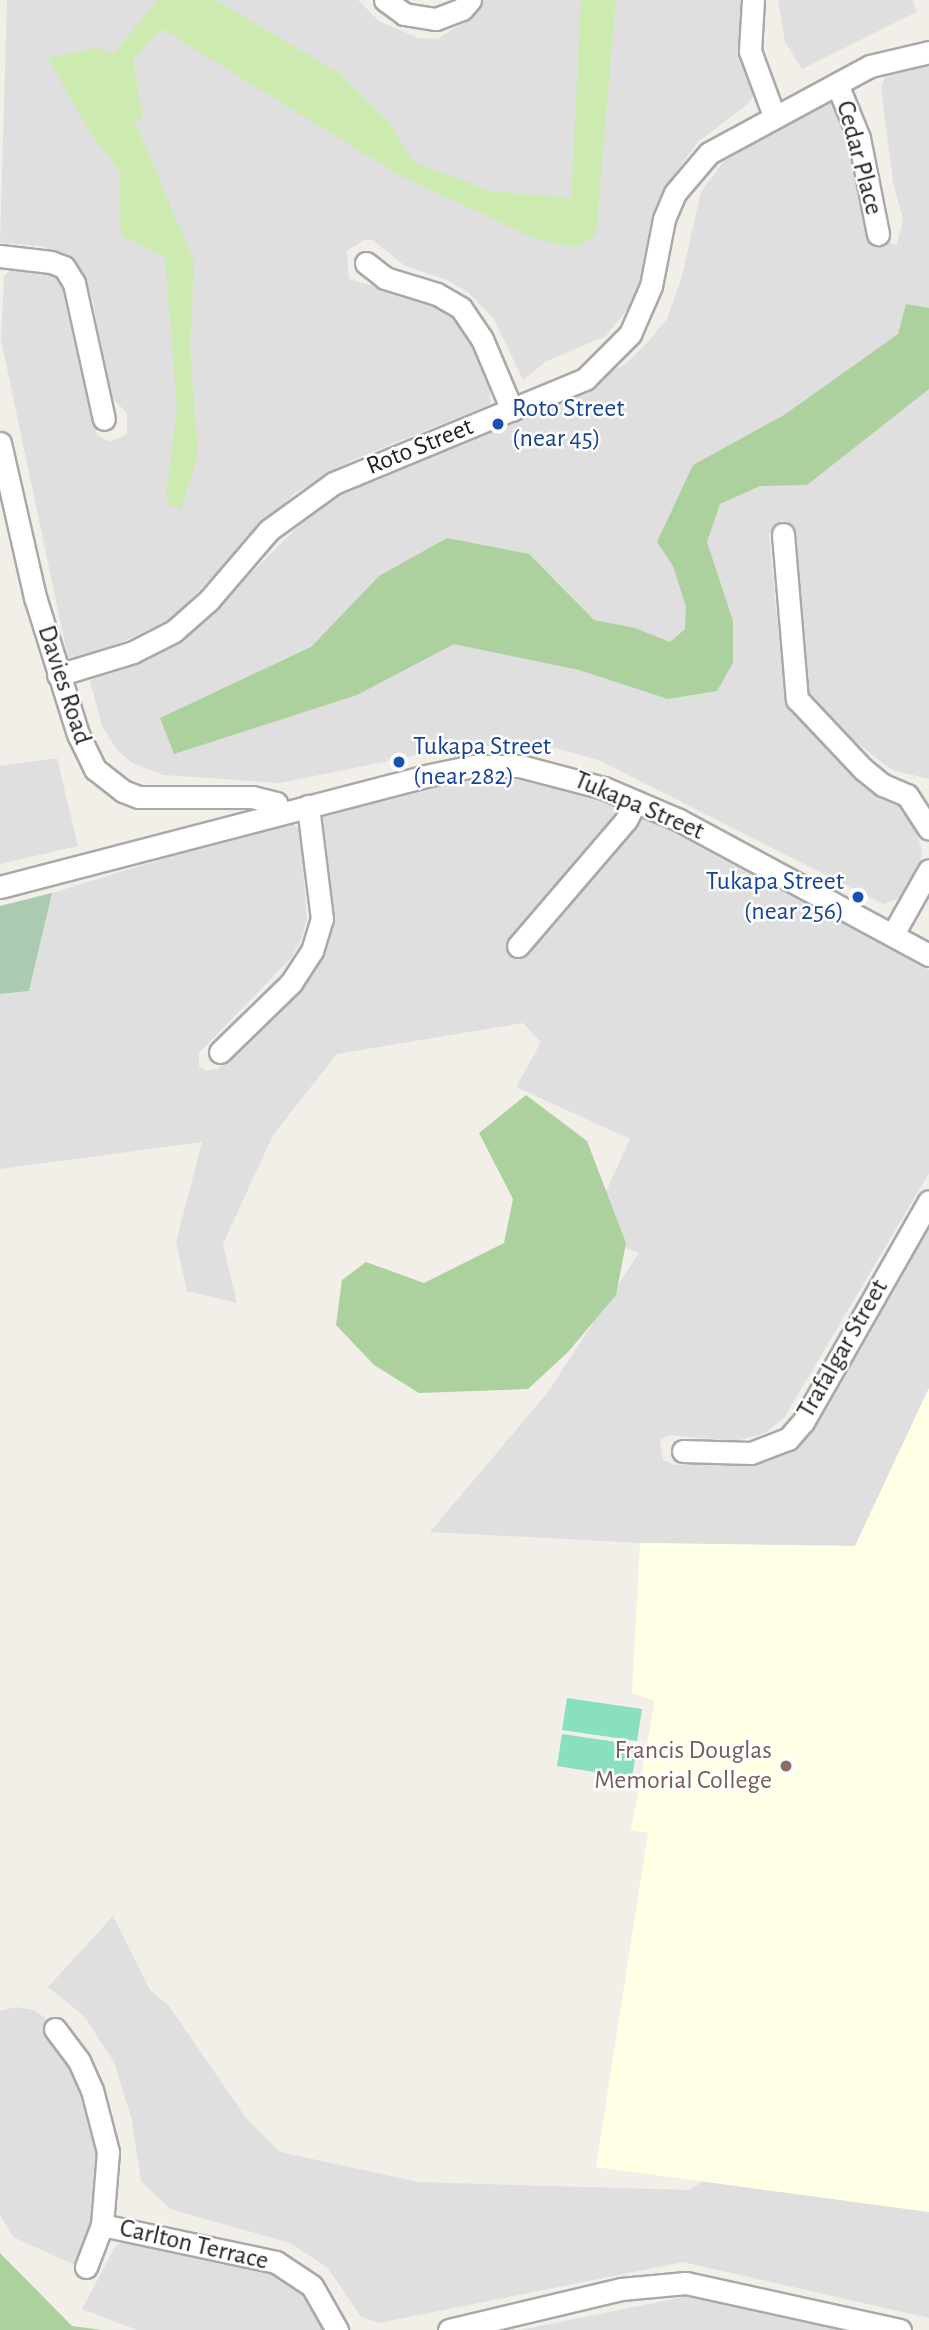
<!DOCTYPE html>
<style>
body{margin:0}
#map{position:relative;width:929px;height:2330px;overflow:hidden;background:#f2efe9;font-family:"Alegreya Sans",sans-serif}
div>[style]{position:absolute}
.residential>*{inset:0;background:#e0dfdf}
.education>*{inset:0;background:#ffffe5}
.grass>*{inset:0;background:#cdebb0}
.forest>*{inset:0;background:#add19e}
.cemetery>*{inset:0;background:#aacbaf}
.pitch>*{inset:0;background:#88e0be}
.roads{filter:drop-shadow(2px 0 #a9a9a9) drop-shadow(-2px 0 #a9a9a9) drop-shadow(0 2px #a9a9a9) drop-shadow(0 -2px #a9a9a9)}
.minor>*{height:21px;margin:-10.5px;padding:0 10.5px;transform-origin:10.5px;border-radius:10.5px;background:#fff}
.dots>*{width:19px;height:19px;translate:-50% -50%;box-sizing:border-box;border:4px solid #fff;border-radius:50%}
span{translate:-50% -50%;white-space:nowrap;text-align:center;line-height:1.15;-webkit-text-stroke:5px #fff;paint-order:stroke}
.street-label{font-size:26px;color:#222}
.transit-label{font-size:26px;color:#164399}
.left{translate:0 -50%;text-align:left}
.right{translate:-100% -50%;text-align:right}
.education-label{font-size:26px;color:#785e54}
</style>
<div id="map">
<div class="residential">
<i style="clip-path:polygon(7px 0,358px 0,379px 21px,418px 38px,437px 39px,477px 14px,483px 0,746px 0,759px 87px,748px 104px,698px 142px,667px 185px,633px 302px,606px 336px,547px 361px,523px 380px,494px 319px,469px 293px,447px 280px,405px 266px,373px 240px,364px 240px,347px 251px,349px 279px,436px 304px,456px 317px,473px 339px,488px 375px,491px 404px,353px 460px,295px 493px,169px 621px,94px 654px,68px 658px,1px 340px,4px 276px,13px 268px,53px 273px,66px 289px,97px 435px,110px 442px,127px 434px,127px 413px,108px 394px,93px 301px,80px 272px,43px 246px,0 243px)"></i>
<i style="clip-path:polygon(778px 0,912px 0,917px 12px,802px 69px,785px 42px)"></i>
<i style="clip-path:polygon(929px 59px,929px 779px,892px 770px,826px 719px,810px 695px,803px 675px,793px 532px,782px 520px,769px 534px,785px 700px,830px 753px,910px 814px,922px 850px,921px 863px,905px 896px,883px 904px,601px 761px,537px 743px,452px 748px,280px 783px,163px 775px,132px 763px,117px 750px,102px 726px,90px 681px,112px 665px,167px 645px,214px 610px,323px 502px,626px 364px,647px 343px,667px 319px,682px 276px,701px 192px,726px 158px,832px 94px,843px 94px,875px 237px,897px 245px,903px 219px,893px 182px,881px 88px,886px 73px,898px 66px)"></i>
<i style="clip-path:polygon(57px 758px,78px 846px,0 864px,0 766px)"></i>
<i style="clip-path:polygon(463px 776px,549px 780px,629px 809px,929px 970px,929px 1173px,784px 1418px,765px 1433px,736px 1441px,669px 1435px,660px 1440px,663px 1460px,675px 1465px,765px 1461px,779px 1453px,929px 1221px,929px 1388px,855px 1546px,640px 1543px,430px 1532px,548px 1392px,639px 1253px,587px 1233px,630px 1139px,516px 1087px,541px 1042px,523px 1023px,337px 1054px,273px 1135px,223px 1244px,237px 1303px,187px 1291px,176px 1242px,202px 1142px,0 1169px,0 994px,29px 991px,52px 893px,289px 820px,300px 830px,307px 918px,302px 937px,292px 957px,199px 1053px,199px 1066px,206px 1071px,218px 1069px,316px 959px,330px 919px,321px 814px)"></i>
<i style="clip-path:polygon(113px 1916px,150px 1990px,169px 2006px,246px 2118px,280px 2152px,419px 2182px,690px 2190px,703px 2181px,929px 2212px,929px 2318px,683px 2262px,379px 2323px,361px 2317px,328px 2268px,290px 2243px,170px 2209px,141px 2181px,132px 2120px,114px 2062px,84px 2016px,48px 1987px)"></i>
<i style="clip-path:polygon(16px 2007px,34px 2010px,51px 2022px,102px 2123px,98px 2209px,77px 2266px,13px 2237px,0 2215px,0 2011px)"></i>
<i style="clip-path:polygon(126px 2239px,292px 2274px,328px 2330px,137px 2330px,82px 2309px,115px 2247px)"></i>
<i style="clip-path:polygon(688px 2296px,867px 2330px,520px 2330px)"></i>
</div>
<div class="education">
<i style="clip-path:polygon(929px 1388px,929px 2212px,596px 2167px,648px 1833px,631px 1830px,655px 1701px,632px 1693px,640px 1543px,855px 1546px)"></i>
</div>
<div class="grass">
<i style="clip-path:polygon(157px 0,216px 0,337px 72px,390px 123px,412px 161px,490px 191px,571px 198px,581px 0,616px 0,596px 234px,576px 247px,538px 240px,399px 175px,162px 29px,133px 59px,143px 119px,134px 119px,194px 261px,190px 349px,198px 454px,181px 510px,168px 504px,166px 491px,177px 408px,165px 257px,121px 236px,119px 169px,90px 133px,48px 58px,97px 48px,114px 54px)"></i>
</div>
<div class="forest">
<i style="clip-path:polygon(906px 304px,929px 308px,929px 389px,807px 485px,760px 486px,720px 504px,707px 542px,733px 621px,733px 663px,717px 691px,668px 699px,579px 670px,454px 644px,357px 695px,174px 754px,160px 718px,311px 647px,379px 576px,447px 538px,529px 554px,594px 620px,635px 628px,670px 642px,685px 629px,686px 607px,673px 566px,657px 542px,693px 465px,784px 415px,898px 334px)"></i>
<i style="clip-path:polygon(526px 1095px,587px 1141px,626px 1243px,616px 1295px,568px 1352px,528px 1389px,419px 1393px,374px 1365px,336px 1325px,342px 1280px,366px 1262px,424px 1283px,504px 1243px,513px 1199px,479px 1133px)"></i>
<i style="clip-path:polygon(0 2253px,72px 2326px,102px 2330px,0 2330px)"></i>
</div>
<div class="cemetery">
<i style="clip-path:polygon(52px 893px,29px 991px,0 994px,0 906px)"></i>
</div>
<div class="pitch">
<i style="clip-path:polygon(567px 1698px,642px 1709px,637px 1741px,562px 1730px)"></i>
<i style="clip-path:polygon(562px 1734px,637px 1745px,632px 1778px,557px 1766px)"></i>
</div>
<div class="roads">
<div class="minor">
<i style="left:385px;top:0;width:24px;rotate:36deg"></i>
<i style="left:404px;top:14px;width:32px;rotate:9deg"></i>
<i style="left:436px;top:19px;width:28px;rotate:-21deg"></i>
<i style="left:462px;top:9px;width:12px;rotate:-48deg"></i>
<i style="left:753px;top:0;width:51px;rotate:93.4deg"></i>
<i style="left:750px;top:51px;width:69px;rotate:69.7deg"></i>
<i style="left:837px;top:84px;width:58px;rotate:67.8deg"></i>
<i style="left:859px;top:138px;width:98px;rotate:78.8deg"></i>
<i style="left:0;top:256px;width:51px;rotate:6.7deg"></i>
<i style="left:51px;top:262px;width:14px;rotate:21deg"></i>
<i style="left:64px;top:267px;width:19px;rotate:58deg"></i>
<i style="left:74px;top:283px;width:139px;rotate:77.6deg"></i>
<i style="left:366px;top:263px;width:24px;rotate:38deg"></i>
<i style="left:385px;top:278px;width:54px;rotate:17.1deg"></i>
<i style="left:437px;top:294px;width:28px;rotate:30deg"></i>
<i style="left:461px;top:308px;width:37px;rotate:56deg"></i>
<i style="left:482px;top:339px;width:77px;rotate:67.1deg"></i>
<i style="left:0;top:443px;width:158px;rotate:77.2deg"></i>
<i style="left:35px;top:597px;width:144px;rotate:72.6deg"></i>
<i style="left:78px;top:734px;width:39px;rotate:64deg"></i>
<i style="left:95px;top:769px;width:36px;rotate:38deg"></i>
<i style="left:123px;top:791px;width:17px;rotate:21deg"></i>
<i style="left:139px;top:797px;width:113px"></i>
<i style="left:252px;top:797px;width:25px;rotate:14deg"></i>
<i style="left:276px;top:803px;width:11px;rotate:80deg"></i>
<i style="left:783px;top:534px;width:166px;rotate:85.2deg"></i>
<i style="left:797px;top:699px;width:96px;rotate:46.7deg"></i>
<i style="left:863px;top:769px;width:26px;rotate:39deg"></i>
<i style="left:883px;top:785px;width:26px;rotate:23deg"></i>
<i style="left:907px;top:795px;width:40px;rotate:57.1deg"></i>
<i style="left:58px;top:675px;width:78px;rotate:-17deg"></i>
<i style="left:133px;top:652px;width:46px;rotate:-27.1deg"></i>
<i style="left:174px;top:631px;width:47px;rotate:-41.5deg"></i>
<i style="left:209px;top:600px;width:92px;rotate:-49.4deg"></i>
<i style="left:269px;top:530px;width:80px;rotate:-35.9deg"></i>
<i style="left:334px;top:483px;width:272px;rotate:-22.5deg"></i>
<i style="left:585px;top:379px;width:64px;rotate:-45deg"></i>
<i style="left:630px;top:334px;width:52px;rotate:-66.4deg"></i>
<i style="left:651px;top:286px;width:68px;rotate:-79deg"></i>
<i style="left:664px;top:219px;width:28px;rotate:-67deg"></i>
<i style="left:675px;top:193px;width:52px;rotate:-49.6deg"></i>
<i style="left:709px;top:153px;width:183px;rotate:-28.4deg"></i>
<i style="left:870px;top:66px;width:61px;rotate:-13.3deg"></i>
<i style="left:0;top:887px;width:444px;rotate:-14.6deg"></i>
<i style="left:430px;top:775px;width:44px;rotate:-11.8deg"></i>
<i style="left:473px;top:766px;width:47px"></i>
<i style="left:520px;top:766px;width:87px;rotate:14.7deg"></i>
<i style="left:604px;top:788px;width:82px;rotate:23.1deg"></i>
<i style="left:679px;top:820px;width:284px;rotate:28.4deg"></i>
<i style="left:893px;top:934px;width:73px;rotate:-60.6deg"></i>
<i style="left:518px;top:946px;width:166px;rotate:-49.4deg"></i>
<i style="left:626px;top:820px;width:21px;rotate:-62deg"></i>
<i style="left:220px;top:1052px;width:99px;rotate:-44.2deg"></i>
<i style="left:291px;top:983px;width:38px;rotate:-57deg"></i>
<i style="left:312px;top:951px;width:34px;rotate:-73deg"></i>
<i style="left:322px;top:919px;width:114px;rotate:-97.1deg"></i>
<i style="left:683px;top:1451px;width:68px;rotate:1.7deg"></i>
<i style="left:751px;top:1453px;width:40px;rotate:-21deg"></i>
<i style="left:788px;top:1439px;width:23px;rotate:-49deg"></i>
<i style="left:803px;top:1422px;width:254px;rotate:-60.3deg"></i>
<i style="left:55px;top:2029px;width:40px;rotate:53deg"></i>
<i style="left:79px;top:2061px;width:32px;rotate:66deg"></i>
<i style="left:92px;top:2090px;width:64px;rotate:75.5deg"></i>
<i style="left:108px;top:2152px;width:73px;rotate:94.7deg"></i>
<i style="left:102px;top:2225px;width:45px;rotate:110.9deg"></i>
<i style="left:102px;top:2225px;width:178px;rotate:12deg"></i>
<i style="left:276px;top:2262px;width:43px;rotate:33.7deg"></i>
<i style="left:312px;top:2286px;width:51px;rotate:60.4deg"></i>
<i style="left:449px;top:2330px;width:177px;rotate:-13.4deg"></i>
<i style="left:621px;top:2289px;width:65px;rotate:-5.3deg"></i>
<i style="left:686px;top:2283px;width:219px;rotate:12.4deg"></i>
</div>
</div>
<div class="dots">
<i style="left:498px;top:424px;background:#1a4fb4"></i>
<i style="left:399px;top:762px;background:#1a4fb4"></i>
<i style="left:858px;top:897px;background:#1a4fb4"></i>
<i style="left:786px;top:1766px;background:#8d6e63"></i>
</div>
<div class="street-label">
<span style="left:859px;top:158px;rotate:75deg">Cedar Place</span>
<span style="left:420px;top:447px;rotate:-22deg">Roto Street</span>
<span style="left:64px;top:685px;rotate:72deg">Davies Road</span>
<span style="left:639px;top:806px;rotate:23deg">Tukapa Street</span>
<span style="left:843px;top:1349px;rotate:-60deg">Trafalgar Street</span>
<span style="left:194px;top:2245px;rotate:13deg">Carlton Terrace</span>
</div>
<div class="transit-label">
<span class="left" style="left:512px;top:424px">Roto Street<br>(near 45)</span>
<span class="left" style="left:413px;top:762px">Tukapa Street<br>(near 282)</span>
<span class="right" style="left:844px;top:897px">Tukapa Street<br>(near 256)</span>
</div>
<div class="education-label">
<span class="right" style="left:772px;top:1766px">Francis Douglas<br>Memorial College</span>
</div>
</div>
